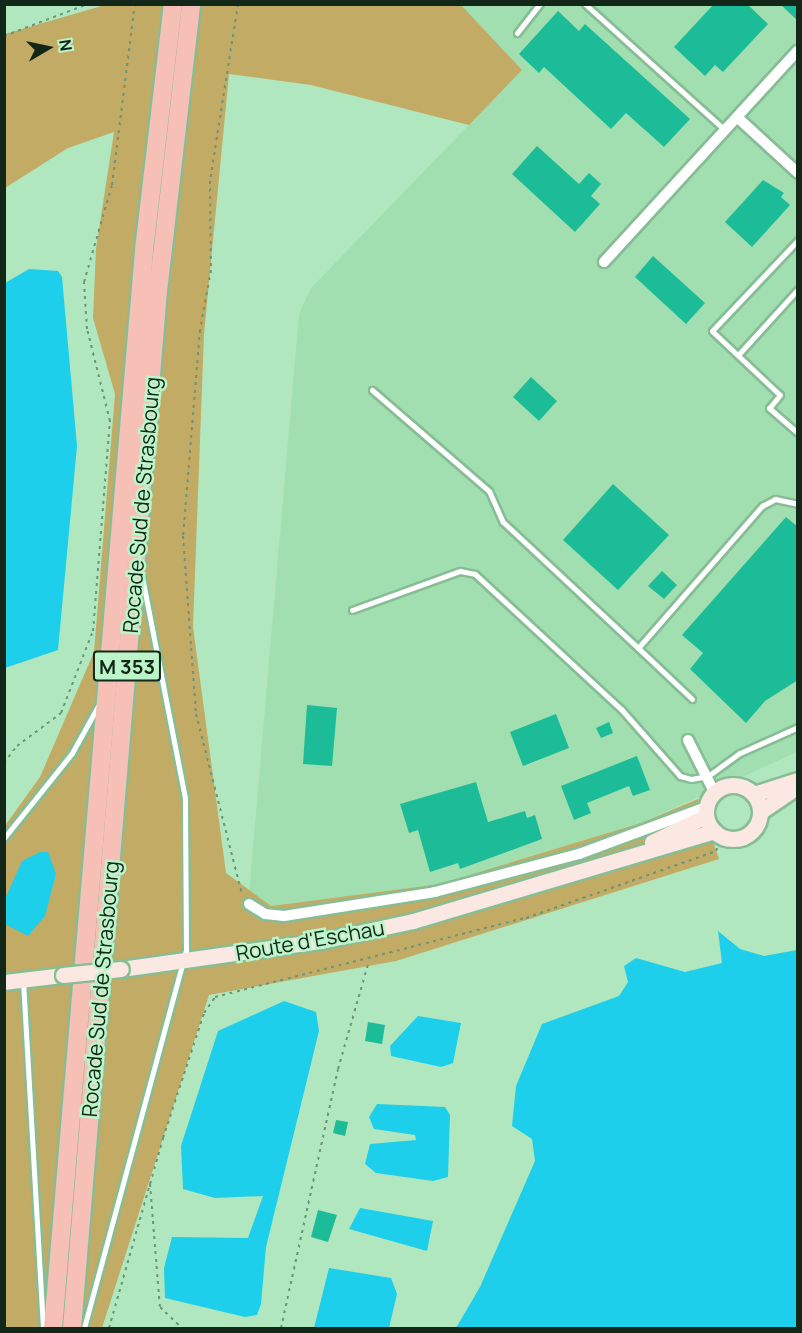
<!DOCTYPE html>
<style>
body{margin:0}
#map{position:relative;width:802px;height:1333px;overflow:hidden;background:#b0e7be;font-family:Manrope,sans-serif}
div>[style]{position:absolute}
.built>*{inset:0;background:#a1dfb0}
.green>*{inset:0;background:#c1ab65}
.water>*{inset:0;background:#1dcfeb}
.building>*{inset:0;background:#1cbc99}
.path>*{height:2px;margin-top:-1px;transform-origin:0;background:repeating-linear-gradient(90deg,#6c9577 0 3px,transparent 0 7.5px)}
.roads{filter:drop-shadow(2px 0 #87bd95) drop-shadow(-2px 0 #87bd95) drop-shadow(0 2px #87bd95) drop-shadow(0 -2px #87bd95)}
.service>*{height:5px;margin:-2.5px;padding:0 2.5px;transform-origin:2.5px;border-radius:2.5px;background:#fff}
.minor>*{height:10px;margin:-5px;padding:0 5px;transform-origin:5px;border-radius:5px;background:#fff}
.secondary>*{height:15px;margin:-7.5px;padding:0 7.5px;transform-origin:7.5px;border-radius:7.5px;background:#fce8e3}
.secondary>.ring{margin:-7.5px;padding:0;box-sizing:content-box;background:none;border:15px solid #fce8e3;border-radius:50%}
.trunk>*{height:18px;margin:-9px;padding:0 9px;transform-origin:9px;border-radius:9px;background:#f6c0b6}
.bridges{filter:drop-shadow(2px 0 #87bd95) drop-shadow(-2px 0 #87bd95) drop-shadow(0 2px #87bd95) drop-shadow(0 -2px #87bd95)}
.secondary-bridge>*{height:15px;margin:-7.5px;padding:0 7.5px;transform-origin:7.5px;border-radius:7.5px;background:#fce8e3}
span{translate:-50% -50%;white-space:nowrap;text-align:center;line-height:1.15;-webkit-text-stroke:5px #bdf5cb;paint-order:stroke}
.shield-label span{padding:2px 4px;background:#bdf5cb;border:2px solid;border-radius:4px;-webkit-text-stroke-width:0}
.shield-label{font-size:20px;color:#122718;font-weight:700}
.street-label{font-size:21px;color:#122718}
.frame{position:absolute;inset:0;border:6px solid #122718;pointer-events:none}
.north{position:absolute;left:18px;top:18px;width:60px;height:60px;-webkit-text-stroke:4px #bdf5cb;paint-order:stroke;rotate:81deg;font-size:16px;font-weight:700;line-height:24px;text-align:center;color:#122718}
.north::after{content:'';display:block;margin:auto;width:21px;height:27px;background:#122718;clip-path:polygon(50% 0,100% 100%,50% 72%,0 100%)}
</style>
<div id="map">
<div class="built">
<i style="clip-path:polygon(460px 5px,797px 5px,797px 752px,641px 823px,542px 856px,440px 884px,271px 906px,249px 894px,299px 314px,311px 288px,522px 70px)"></i>
</div>
<div class="green">
<i style="clip-path:polygon(105px 5px,461px 5px,522px 70px,469px 125px,311px 85px,229px 74px,204px 334px,193px 627px,226px 873px,271px 906px,440px 884px,641px 823px,698px 799px,719px 859px,396px 961px,209px 995px,102px 1328px,5px 1328px,4px 827px,40px 777px,94px 652px,115px 394px,93px 318px,96px 249px,114px 132px,68px 148px,5px 188px,5px 34px)"></i>
</div>
<div class="water">
<i style="clip-path:polygon(29px 269px,58px 271px,62px 277px,77px 446px,58px 650px,5px 668px,5px 283px)"></i>
<i style="clip-path:polygon(40px 852px,48px 852px,56px 874px,45px 916px,28px 936px,5px 924px,5px 899px,22px 861px)"></i>
<i style="clip-path:polygon(718px 931px,740px 949px,764px 956px,797px 950px,797px 1328px,456px 1328px,480px 1287px,535px 1161px,532px 1139px,512px 1126px,516px 1086px,542px 1024px,619px 996px,628px 982px,624px 966px,636px 958px,685px 972px,722px 963px)"></i>
<i style="clip-path:polygon(284px 1001px,316px 1012px,319px 1031px,266px 1247px,261px 1304px,257px 1315px,245px 1317px,165px 1298px,164px 1268px,172px 1237px,248px 1238px,263px 1196px,215px 1198px,183px 1189px,181px 1146px,218px 1031px)"></i>
<i style="clip-path:polygon(418px 1016px,461px 1023px,453px 1063px,441px 1067px,391px 1056px,390px 1046px)"></i>
<i style="clip-path:polygon(377px 1104px,445px 1107px,450px 1115px,448px 1177px,433px 1181px,376px 1173px,365px 1164px,370px 1144px,416px 1140px,415px 1135px,374px 1129px,369px 1117px)"></i>
<i style="clip-path:polygon(360px 1208px,433px 1221px,427px 1251px,349px 1229px)"></i>
<i style="clip-path:polygon(329px 1268px,391px 1278px,397px 1294px,389px 1328px,314px 1328px)"></i>
</div>
<div class="building">
<i style="clip-path:polygon(714px 4px,747px 4px,768px 24px,723px 72px,715px 65px,705px 76px,674px 47px)"></i>
<i style="clip-path:polygon(780px 4px,798px 4px,798px 21px)"></i>
<i style="clip-path:polygon(558px 11px,579px 31px,585px 24px,690px 119px,664px 147px,626px 113px,611px 129px,544px 67px,539px 73px,519px 54px)"></i>
<i style="clip-path:polygon(537px 146px,579px 184px,589px 173px,601px 184px,591px 196px,600px 204px,575px 232px,512px 174px)"></i>
<i style="clip-path:polygon(763px 180px,784px 193px,781px 197px,790px 205px,752px 247px,725px 222px)"></i>
<i style="clip-path:polygon(653px 256px,705px 303px,686px 324px,635px 277px)"></i>
<i style="clip-path:polygon(531px 377px,557px 401px,539px 421px,513px 397px)"></i>
<i style="clip-path:polygon(613px 484px,669px 535px,618px 590px,563px 540px)"></i>
<i style="clip-path:polygon(786px 517px,798px 527px,798px 680px,765px 701px,746px 723px,690px 669px,703px 653px,682px 635px)"></i>
<i style="clip-path:polygon(662px 571px,677px 585px,664px 599px,648px 586px)"></i>
<i style="clip-path:polygon(307px 705px,337px 708px,332px 766px,303px 764px)"></i>
<i style="clip-path:polygon(556px 714px,569px 748px,523px 766px,510px 732px)"></i>
<i style="clip-path:polygon(609px 722px,613px 733px,601px 738px,596px 728px)"></i>
<i style="clip-path:polygon(637px 756px,650px 790px,633px 796px,629px 786px,587px 803px,591px 813px,574px 820px,561px 786px)"></i>
<i style="clip-path:polygon(476px 782px,488px 822px,525px 811px,527px 818px,535px 815px,542px 839px,460px 869px,458px 863px,430px 872px,418px 830px,409px 833px,400px 804px)"></i>
<i style="clip-path:polygon(368px 1022px,385px 1025px,382px 1044px,365px 1041px)"></i>
<i style="clip-path:polygon(336px 1120px,348px 1122px,345px 1136px,333px 1133px)"></i>
<i style="clip-path:polygon(318px 1210px,337px 1215px,328px 1242px,311px 1237px)"></i>
</div>
<div class="path">
<i style="left:238px;top:4px;width:179px;rotate:99deg"></i>
<i style="left:210px;top:181px;width:89px;rotate:89.4deg"></i>
<i style="left:211px;top:270px;width:61px;rotate:100.4deg"></i>
<i style="left:200px;top:330px;width:207px;rotate:94.7deg"></i>
<i style="left:183px;top:536px;width:178px;rotate:85.8deg"></i>
<i style="left:196px;top:714px;width:186px;rotate:75.7deg"></i>
<i style="left:4px;top:36px;width:90px;rotate:-20.9deg"></i>
<i style="left:4px;top:763px;width:21px;rotate:-53deg"></i>
<i style="left:17px;top:746px;width:55px;rotate:-36.9deg"></i>
<i style="left:61px;top:713px;width:88px;rotate:-68.7deg"></i>
<i style="left:93px;top:631px;width:211px;rotate:-85.4deg"></i>
<i style="left:110px;top:421px;width:95px;rotate:-104deg"></i>
<i style="left:87px;top:329px;width:47px;rotate:-93.7deg"></i>
<i style="left:84px;top:282px;width:101px;rotate:-73.9deg"></i>
<i style="left:112px;top:185px;width:182px;rotate:-82.8deg"></i>
<i style="left:150px;top:1184px;width:123px;rotate:85.4deg"></i>
<i style="left:160px;top:1307px;width:30px;rotate:44deg"></i>
<i style="left:109px;top:1328px;width:198px;rotate:-74.1deg"></i>
<i style="left:163px;top:1138px;width:132px;rotate:-71.8deg"></i>
<i style="left:204px;top:1013px;width:19px;rotate:-55deg"></i>
<i style="left:215px;top:997px;width:321px;rotate:-14.3deg"></i>
<i style="left:526px;top:918px;width:201px;rotate:-19.4deg"></i>
<i style="left:716px;top:851px;width:6px;rotate:-72deg"></i>
<i style="left:281px;top:1328px;width:265px;rotate:-77.6deg"></i>
<i style="left:338px;top:1069px;width:112px;rotate:-74deg"></i>
</div>
<div class="roads">
<div class="service">
<i style="left:585px;top:4px;width:188px;rotate:42deg"></i>
<i style="left:517px;top:33px;width:37px;rotate:-52deg"></i>
<i style="left:798px;top:240px;width:125px;rotate:133.4deg"></i>
<i style="left:712px;top:331px;width:93px;rotate:43.3deg"></i>
<i style="left:780px;top:395px;width:17px;rotate:130deg"></i>
<i style="left:769px;top:408px;width:38px;rotate:41deg"></i>
<i style="left:738px;top:355px;width:89px;rotate:-47.7deg"></i>
<i style="left:372px;top:390px;width:155px;rotate:40.8deg"></i>
<i style="left:489px;top:491px;width:34px;rotate:66deg"></i>
<i style="left:503px;top:522px;width:185px;rotate:43deg"></i>
<i style="left:352px;top:610px;width:115px;rotate:-19.9deg"></i>
<i style="left:460px;top:571px;width:15px;rotate:11deg"></i>
<i style="left:475px;top:574px;width:199px;rotate:42.8deg"></i>
<i style="left:621px;top:709px;width:89px;rotate:48.6deg"></i>
<i style="left:680px;top:776px;width:11px;rotate:15deg"></i>
<i style="left:691px;top:779px;width:17px;rotate:-10deg"></i>
<i style="left:708px;top:776px;width:39px;rotate:-36deg"></i>
<i style="left:740px;top:753px;width:64px;rotate:-24.1deg"></i>
<i style="left:692px;top:699px;width:74px;rotate:-136.6deg"></i>
<i style="left:638px;top:648px;width:189px;rotate:-48.9deg"></i>
<i style="left:762px;top:506px;width:15px;rotate:-28deg"></i>
<i style="left:775px;top:499px;width:24px;rotate:12deg"></i>
<i style="left:4px;top:838px;width:109px;rotate:-51.3deg"></i>
<i style="left:72px;top:753px;width:54px;rotate:-61deg"></i>
<i style="left:23px;top:981px;width:348px;rotate:86.7deg"></i>
<i style="left:84px;top:1328px;width:391px;rotate:-74.9deg"></i>
<i style="left:186px;top:951px;width:153px;rotate:-90.4deg"></i>
<i style="left:185px;top:798px;width:226px;rotate:-101deg"></i>
</div>
<div class="minor">
<i style="left:737px;top:117px;width:83px;rotate:42.6deg"></i>
<i style="left:604px;top:262px;width:287px;rotate:-47.5deg"></i>
<i style="left:688px;top:740px;width:58px;rotate:63.4deg"></i>
<i style="left:249px;top:904px;width:19px;rotate:32deg"></i>
<i style="left:265px;top:914px;width:19px;rotate:6deg"></i>
<i style="left:284px;top:916px;width:153px;rotate:-9deg"></i>
<i style="left:435px;top:892px;width:149px;rotate:-14.8deg"></i>
<i style="left:579px;top:854px;width:135px;rotate:-20.3deg"></i>
</div>
<div class="secondary">
<i class="ring" style="left:706px;top:785px;width:39px;height:39px"></i>
<i style="left:754px;top:794px;width:46px;rotate:-17.7deg"></i>
<i style="left:760px;top:812px;width:46px;rotate:-34.4deg"></i>
<i style="left:652px;top:842px;width:60px;rotate:-25.7deg"></i>
<i style="left:121px;top:969px;width:202px;rotate:-8deg"></i>
<i style="left:321px;top:941px;width:94px;rotate:-12.3deg"></i>
<i style="left:413px;top:921px;width:314px;rotate:-16.6deg"></i>
<i style="left:4px;top:982px;width:59px;rotate:-6.8deg"></i>
</div>
<div class="trunk">
<i style="left:53px;top:1328px;width:1082px;rotate:-85.17deg"></i>
<i style="left:144px;top:250px;width:248px;rotate:-83.3deg"></i>
<i style="left:72px;top:1328px;width:1041px;rotate:-85.26deg"></i>
<i style="left:158px;top:291px;width:289px;rotate:-83.4deg"></i>
</div>
</div>
<div class="bridges">
<div class="secondary-bridge">
<i style="left:63px;top:975px;width:58px;rotate:-5.9deg"></i>
</div>
</div>
<div class="shield-label">
<span style="left:127px;top:666px">M 353</span>
</div>
<div class="street-label">
<span style="left:141px;top:505px;rotate:-85deg">Rocade Sud de Strasbourg</span>
<span style="left:310px;top:940px;rotate:-10deg">Route d'Eschau</span>
<span style="left:100px;top:989px;rotate:-85deg">Rocade Sud de Strasbourg</span>
</div>
<div class="frame"></div>
<div class="north">N</div>
</div>
